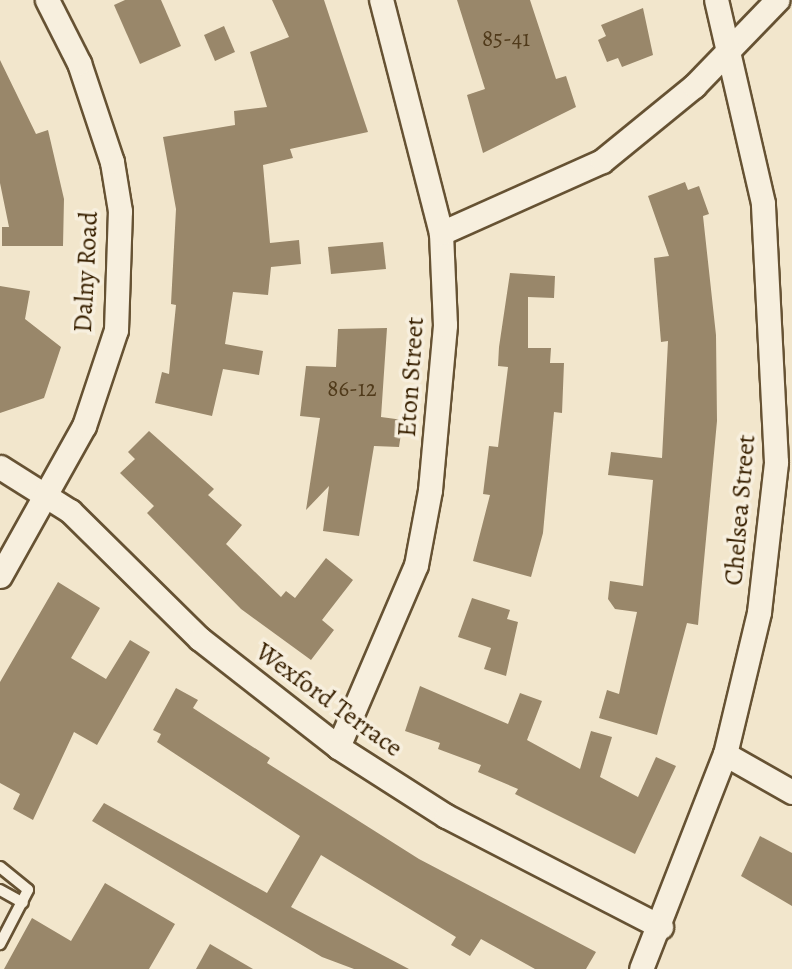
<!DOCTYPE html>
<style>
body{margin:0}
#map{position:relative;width:792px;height:969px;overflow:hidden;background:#f2e6cc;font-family:Alegreya,serif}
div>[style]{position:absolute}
.building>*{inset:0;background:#99876a}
.roads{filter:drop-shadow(2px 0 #665233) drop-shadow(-2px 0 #665233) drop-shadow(0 2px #665233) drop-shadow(0 -2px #665233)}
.service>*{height:10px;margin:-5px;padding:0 5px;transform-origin:5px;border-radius:5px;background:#f7efde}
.minor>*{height:23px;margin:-11.5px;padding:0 11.5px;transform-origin:11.5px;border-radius:11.5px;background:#f7efde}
span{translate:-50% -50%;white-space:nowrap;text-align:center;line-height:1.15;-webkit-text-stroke:7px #f7efde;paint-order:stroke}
.number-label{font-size:23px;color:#503a1a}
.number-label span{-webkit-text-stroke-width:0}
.street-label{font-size:26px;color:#382000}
</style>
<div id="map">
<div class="building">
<i style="clip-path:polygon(125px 0,161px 0,181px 46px,140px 64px,114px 5px)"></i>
<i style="clip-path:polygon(272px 0,324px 0,368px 132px,290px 149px,293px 158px,263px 165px,270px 243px,299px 240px,301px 264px,271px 267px,268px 295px,233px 292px,225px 344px,263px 351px,259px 375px,223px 369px,212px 416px,155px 403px,162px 372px,169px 374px,176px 305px,171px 304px,176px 209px,163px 137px,235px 125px,234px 111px,267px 107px,250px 52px,289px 37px)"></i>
<i style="clip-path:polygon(457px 0,530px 0,556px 79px,566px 76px,576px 107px,483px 153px,467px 95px,485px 89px)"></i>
<i style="clip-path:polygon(643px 8px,653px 55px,622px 67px,618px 58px,607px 62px,598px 40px,606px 36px,601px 25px)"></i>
<i style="clip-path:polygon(224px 26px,235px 52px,215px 61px,204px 35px)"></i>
<i style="clip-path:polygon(0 60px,36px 134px,48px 130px,64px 199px,63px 246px,2px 246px,2px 227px,9px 227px,0 183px)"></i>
<i style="clip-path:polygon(685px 182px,688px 190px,699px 186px,709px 214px,703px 216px,716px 335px,717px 421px,698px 625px,687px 623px,657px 735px,599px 718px,607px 690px,619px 694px,637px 612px,615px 609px,608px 599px,610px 581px,643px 586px,653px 480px,608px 475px,611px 452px,662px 458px,668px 341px,661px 342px,654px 258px,669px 256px,648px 196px)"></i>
<i style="clip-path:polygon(383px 242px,386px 269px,331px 274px,328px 247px)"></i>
<i style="clip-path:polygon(510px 273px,555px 276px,554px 298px,528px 297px,528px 348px,551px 348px,550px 363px,564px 363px,562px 413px,554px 412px,543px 533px,531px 577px,473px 561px,490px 495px,483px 494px,489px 446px,498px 447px,508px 367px,498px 366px,499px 347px)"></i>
<i style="clip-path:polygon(0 286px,30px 291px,25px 319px,61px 347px,44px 398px,0 413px)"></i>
<i style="clip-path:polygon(387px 328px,381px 417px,403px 420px,399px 447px,374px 446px,359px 536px,323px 531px,329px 486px,306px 510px,320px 418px,300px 416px,306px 366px,336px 367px,338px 329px)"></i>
<i style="clip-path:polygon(149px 431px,214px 489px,208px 495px,242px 525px,226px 544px,281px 597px,286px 591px,295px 598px,326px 558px,353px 580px,322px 620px,334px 630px,311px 660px,241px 609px,147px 513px,154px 506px,120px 473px,135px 459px,128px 452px)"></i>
<i style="clip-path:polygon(58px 582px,100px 608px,71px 658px,106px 679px,130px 640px,150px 652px,97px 745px,74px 732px,33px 820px,13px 809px,20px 794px,0 783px,0 682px)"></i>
<i style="clip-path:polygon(472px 598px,510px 610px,507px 619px,518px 622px,506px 676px,484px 669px,491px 648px,458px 637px)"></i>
<i style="clip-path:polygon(420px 686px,508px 724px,520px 693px,542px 701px,527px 740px,580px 769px,591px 731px,612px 737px,600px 777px,638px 797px,656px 757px,676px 766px,635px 854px,515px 794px,518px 789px,478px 772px,481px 765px,438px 749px,440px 743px,405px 731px)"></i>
<i style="clip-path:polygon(176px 688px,198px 700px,193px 708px,270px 758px,267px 763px,419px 859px,596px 952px,586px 969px,535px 969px,481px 939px,470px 956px,451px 945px,456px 937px,321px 855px,291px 907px,409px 969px,354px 969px,322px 957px,92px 821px,104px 803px,267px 893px,300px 836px,157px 742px,161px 734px,153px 730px)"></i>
<i style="clip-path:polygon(760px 836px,792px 853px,792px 906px,741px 876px)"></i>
<i style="clip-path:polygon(105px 883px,175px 924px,149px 969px,4px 969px,32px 918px,71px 941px)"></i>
<i style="clip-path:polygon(210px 944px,253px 969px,196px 969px)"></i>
</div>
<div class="roads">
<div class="service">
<i style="left:0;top:867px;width:36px;rotate:39deg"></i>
<i style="left:28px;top:890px;width:61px;rotate:117.4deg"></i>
<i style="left:0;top:890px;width:26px;rotate:29deg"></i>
</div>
<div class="minor">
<i style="left:441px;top:233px;width:176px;rotate:-24.1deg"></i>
<i style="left:602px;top:161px;width:119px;rotate:-39.2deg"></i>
<i style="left:694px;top:86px;width:120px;rotate:-46deg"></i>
<i style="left:0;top:467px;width:83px;rotate:32.2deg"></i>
<i style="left:70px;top:511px;width:182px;rotate:44.6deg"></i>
<i style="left:200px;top:639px;width:175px;rotate:38deg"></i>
<i style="left:338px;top:747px;width:128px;rotate:32.6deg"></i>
<i style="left:446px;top:816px;width:242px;rotate:27.3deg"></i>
<i style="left:0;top:576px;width:172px;rotate:-60.8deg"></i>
<i style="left:84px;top:426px;width:101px;rotate:-71.6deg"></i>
<i style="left:116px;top:330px;width:119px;rotate:-88.1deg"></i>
<i style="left:120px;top:211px;width:50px;rotate:-99.3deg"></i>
<i style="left:112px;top:162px;width:104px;rotate:-108.4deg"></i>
<i style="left:79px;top:63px;width:71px;rotate:-116.9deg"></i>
<i style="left:338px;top:747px;width:198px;rotate:-66.8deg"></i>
<i style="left:416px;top:565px;width:76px;rotate:-79.4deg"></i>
<i style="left:430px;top:490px;width:166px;rotate:-84.8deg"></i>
<i style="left:445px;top:325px;width:92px;rotate:-92.5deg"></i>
<i style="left:441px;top:233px;width:241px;rotate:-104.4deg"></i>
<i style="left:725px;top:754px;width:77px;rotate:29.6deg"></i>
<i style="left:641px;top:969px;width:231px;rotate:-68.7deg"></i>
<i style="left:725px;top:754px;width:146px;rotate:-76.5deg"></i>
<i style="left:759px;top:612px;width:151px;rotate:-83.5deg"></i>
<i style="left:776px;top:462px;width:259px;rotate:-92.9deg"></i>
<i style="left:763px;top:203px;width:208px;rotate:-103deg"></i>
</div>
</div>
<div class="number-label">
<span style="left:506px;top:39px">85-41</span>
<span style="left:352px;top:389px">86-12</span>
</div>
<div class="street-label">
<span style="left:86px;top:272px;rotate:-87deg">Dalny Road</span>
<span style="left:411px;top:377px;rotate:-86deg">Eton Street</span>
<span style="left:740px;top:510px;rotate:-85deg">Chelsea Street</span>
<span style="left:329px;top:700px;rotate:36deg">Wexford Terrace</span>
</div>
</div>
